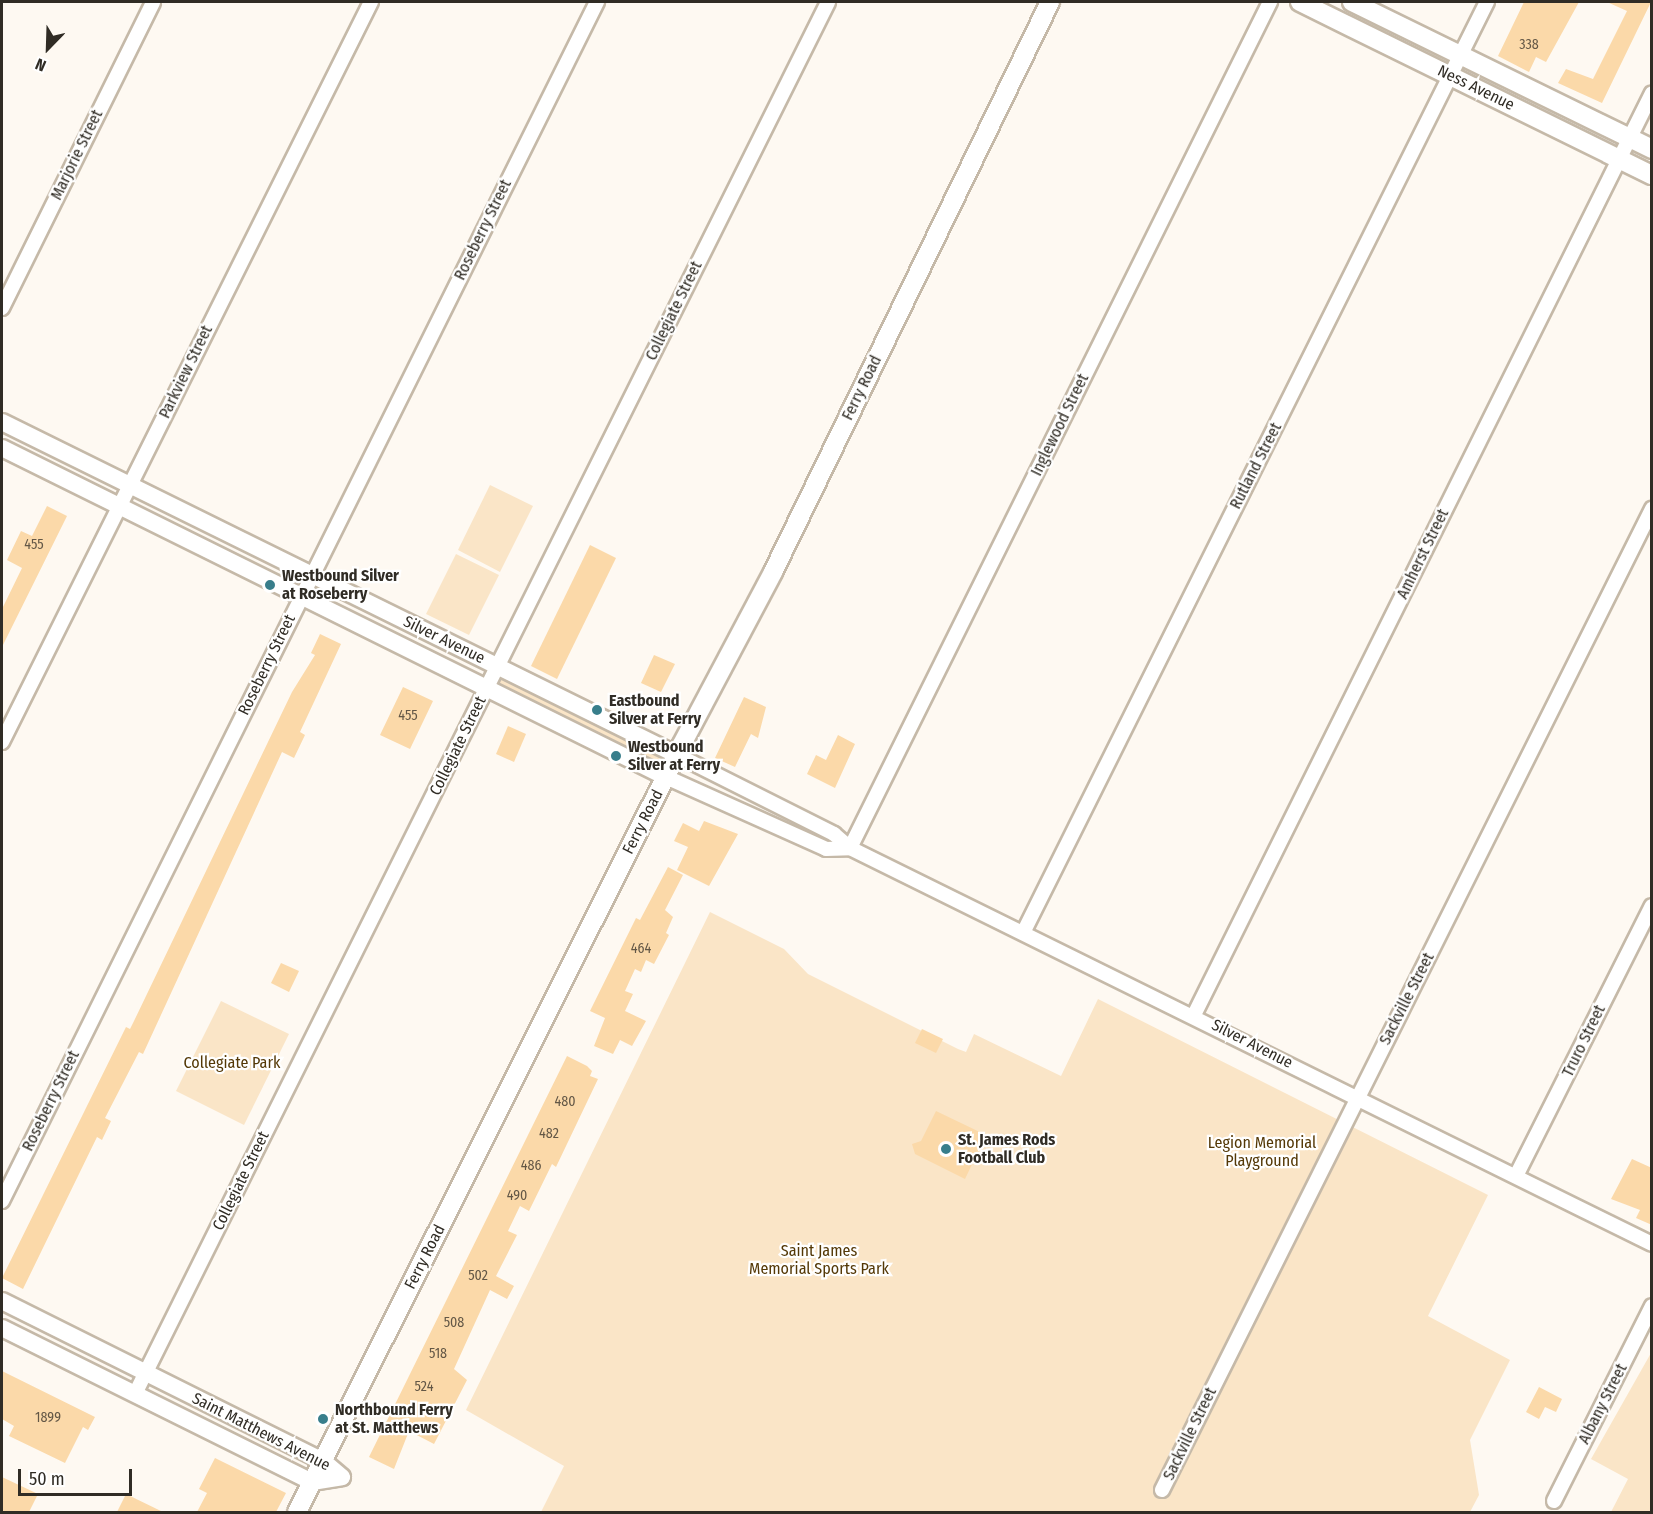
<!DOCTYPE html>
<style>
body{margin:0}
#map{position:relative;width:1653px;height:1514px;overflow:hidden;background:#fef9f2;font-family:"Fira Sans Condensed",sans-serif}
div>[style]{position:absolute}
.green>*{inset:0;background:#fae5c7}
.building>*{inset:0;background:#fbd9a9}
.roads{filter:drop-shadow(2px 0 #c5b9a8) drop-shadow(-2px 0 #c5b9a8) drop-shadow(0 2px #c5b9a8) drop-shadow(0 -2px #c5b9a8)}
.minor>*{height:14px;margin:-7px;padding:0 7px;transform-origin:7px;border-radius:7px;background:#fff}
.tertiary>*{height:16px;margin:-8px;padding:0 8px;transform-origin:8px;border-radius:8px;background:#fff}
.secondary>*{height:18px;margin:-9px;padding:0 9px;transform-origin:9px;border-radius:9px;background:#fff}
.dots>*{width:16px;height:16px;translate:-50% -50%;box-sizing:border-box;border:3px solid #fff;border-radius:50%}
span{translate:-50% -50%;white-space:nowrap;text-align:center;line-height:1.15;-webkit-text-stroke:4.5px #fff;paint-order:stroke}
.number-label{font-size:14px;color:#635746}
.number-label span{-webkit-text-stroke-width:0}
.street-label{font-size:16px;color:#302c25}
.poi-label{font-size:16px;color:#302c25;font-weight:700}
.left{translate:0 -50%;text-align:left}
.park-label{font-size:16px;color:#543806}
.frame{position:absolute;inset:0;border:3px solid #302c25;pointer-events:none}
.north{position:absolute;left:18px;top:18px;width:60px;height:60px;-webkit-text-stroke:4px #fff;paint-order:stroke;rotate:203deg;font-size:16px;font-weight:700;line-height:24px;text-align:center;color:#302c25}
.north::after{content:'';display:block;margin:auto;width:21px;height:27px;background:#302c25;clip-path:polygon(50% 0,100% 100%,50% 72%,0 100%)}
.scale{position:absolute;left:18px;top:1469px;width:114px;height:27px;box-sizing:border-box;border:3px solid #302c25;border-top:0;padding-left:8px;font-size:18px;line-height:21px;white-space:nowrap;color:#302c25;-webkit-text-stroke:4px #fff;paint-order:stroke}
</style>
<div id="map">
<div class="green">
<i style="clip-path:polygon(490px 485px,533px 506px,500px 572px,458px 550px)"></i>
<i style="clip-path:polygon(456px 554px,499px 575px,469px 635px,426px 614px)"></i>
<i style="clip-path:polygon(497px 667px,677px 755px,666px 777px,487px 687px)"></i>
<i style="clip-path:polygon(710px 912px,784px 949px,808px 974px,958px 1049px,966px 1052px,974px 1034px,1061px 1076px,1098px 999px,1488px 1195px,1428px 1316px,1510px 1360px,1470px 1440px,1479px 1495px,1470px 1512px,541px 1512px,564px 1466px,466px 1410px)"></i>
<i style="clip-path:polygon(221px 1001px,289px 1034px,244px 1125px,176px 1091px)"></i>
<i style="clip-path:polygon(1651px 1353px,1651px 1512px,1611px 1512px,1628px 1479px,1591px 1459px)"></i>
</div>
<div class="building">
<i style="clip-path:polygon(1524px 2px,1579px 2px,1546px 62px,1536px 57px,1529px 72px,1498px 56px)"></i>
<i style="clip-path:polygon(1607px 2px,1651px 2px,1602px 103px,1558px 83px,1566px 69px,1593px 79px,1627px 11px)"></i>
<i style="clip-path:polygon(47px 506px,67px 516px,2px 647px,2px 609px,22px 568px,7px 560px,21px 531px,32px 536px)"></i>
<i style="clip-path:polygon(590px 545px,616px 558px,557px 679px,531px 666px)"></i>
<i style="clip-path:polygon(320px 634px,341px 644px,300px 732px,305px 735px,294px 758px,282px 752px,143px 1054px,139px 1052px,105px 1118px,111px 1121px,102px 1140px,97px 1137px,23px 1289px,2px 1278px,126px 1027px,130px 1029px,134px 1021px,292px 692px,315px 655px,311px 653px)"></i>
<i style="clip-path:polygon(654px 655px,675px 664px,661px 692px,641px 683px)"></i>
<i style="clip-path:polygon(403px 687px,433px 701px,410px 749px,380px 735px)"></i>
<i style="clip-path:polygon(744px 697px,766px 707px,758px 738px,751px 734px,735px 767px,715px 758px)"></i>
<i style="clip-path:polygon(508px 726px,526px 734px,514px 762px,496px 754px)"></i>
<i style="clip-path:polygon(838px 735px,855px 744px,835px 788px,807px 774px,816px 755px,826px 760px)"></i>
<i style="clip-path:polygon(704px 821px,738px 834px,709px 886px,677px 870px,688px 847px,674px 841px,683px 823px,699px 831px)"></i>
<i style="clip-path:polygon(668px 867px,683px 875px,665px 910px,673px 917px,666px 933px,669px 935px,654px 964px,646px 960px,641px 972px,635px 969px,625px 991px,633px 994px,625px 1011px,646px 1021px,632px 1046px,620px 1040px,613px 1054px,594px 1046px,605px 1018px,590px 1011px,636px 918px,640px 920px)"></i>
<i style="clip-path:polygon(281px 963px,299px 971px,289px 992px,271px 983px)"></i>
<i style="clip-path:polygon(922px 1029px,943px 1039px,936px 1053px,915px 1043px)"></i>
<i style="clip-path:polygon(567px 1056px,587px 1066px,592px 1071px,590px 1076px,598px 1079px,556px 1167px,552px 1164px,529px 1211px,520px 1206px,508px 1231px,517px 1235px,496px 1276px,514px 1286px,507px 1299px,490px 1290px,454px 1369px,467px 1380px,434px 1444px,409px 1431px,394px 1469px,369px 1457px)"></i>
<i style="clip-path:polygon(936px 1111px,986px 1135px,965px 1179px,915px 1154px,912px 1144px,921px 1141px)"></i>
<i style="clip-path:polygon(1632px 1159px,1652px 1168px,1652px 1225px,1636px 1218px,1640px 1210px,1611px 1199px)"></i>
<i style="clip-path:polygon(2px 1371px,95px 1417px,88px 1430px,83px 1427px,65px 1463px,9px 1436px,14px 1426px,2px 1419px)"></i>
<i style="clip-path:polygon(1539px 1387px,1562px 1399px,1556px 1412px,1545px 1407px,1539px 1419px,1526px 1412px)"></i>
<i style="clip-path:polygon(215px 1458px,286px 1493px,276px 1512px,197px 1512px,207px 1493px,199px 1489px)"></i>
<i style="clip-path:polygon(2px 1477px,38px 1494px,29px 1512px,2px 1512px)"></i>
<i style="clip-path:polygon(126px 1494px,163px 1512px,117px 1512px)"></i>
</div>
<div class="roads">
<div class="minor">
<i style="left:2px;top:308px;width:341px;rotate:-63.7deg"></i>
<i style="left:2px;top:742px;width:827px;rotate:-63.5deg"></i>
<i style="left:677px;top:755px;width:176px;rotate:26.7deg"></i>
<i style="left:834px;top:834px;width:21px;rotate:41deg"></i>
<i style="left:850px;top:848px;width:894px;rotate:26.28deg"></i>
<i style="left:666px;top:777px;width:175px;rotate:24.2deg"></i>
<i style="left:826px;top:849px;width:24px;rotate:-2deg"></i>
<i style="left:850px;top:848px;width:945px;rotate:-63.6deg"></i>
<i style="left:1024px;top:931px;width:1038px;rotate:-63.51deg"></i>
<i style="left:1194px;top:1015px;width:1029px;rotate:-63.58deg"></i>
<i style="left:1516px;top:1176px;width:302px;rotate:-63.3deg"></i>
<i style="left:2px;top:1201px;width:1339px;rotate:-63.61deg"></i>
<i style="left:135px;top:1394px;width:1555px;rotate:-63.53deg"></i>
<i style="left:1162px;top:1490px;width:1097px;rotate:-63.46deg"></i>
<i style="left:1554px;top:1501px;width:218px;rotate:-63.3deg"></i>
</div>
<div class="tertiary">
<i style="left:2px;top:422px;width:753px;rotate:26.26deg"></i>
<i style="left:2px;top:448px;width:741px;rotate:26.36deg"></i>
<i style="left:2px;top:1301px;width:359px;rotate:26.5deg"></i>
<i style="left:323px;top:1461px;width:25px;rotate:40deg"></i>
<i style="left:2px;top:1328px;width:346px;rotate:26.4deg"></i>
<i style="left:312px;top:1482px;width:30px;rotate:-9deg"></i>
</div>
<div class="secondary">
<i style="left:1300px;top:2px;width:392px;rotate:26.2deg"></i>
<i style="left:1352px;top:2px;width:334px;rotate:26.1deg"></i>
<i style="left:297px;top:1512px;width:857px;rotate:-63.38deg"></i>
<i style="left:681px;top:746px;width:197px;rotate:-62.1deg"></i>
<i style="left:773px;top:572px;width:634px;rotate:-64.08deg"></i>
</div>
</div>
<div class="dots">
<i style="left:270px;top:585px;background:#387e8b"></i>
<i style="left:597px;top:710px;background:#387e8b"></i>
<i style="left:616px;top:756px;background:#387e8b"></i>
<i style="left:946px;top:1149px;background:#387e8b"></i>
<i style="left:323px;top:1419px;background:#387e8b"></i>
</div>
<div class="number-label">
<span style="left:1529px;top:45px">338</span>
<span style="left:34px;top:545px">455</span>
<span style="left:408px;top:716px">455</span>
<span style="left:641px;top:949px">464</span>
<span style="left:565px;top:1102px">480</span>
<span style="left:549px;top:1134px">482</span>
<span style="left:531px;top:1166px">486</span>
<span style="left:517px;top:1196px">490</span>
<span style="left:478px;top:1276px">502</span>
<span style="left:454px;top:1323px">508</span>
<span style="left:438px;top:1354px">518</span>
<span style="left:424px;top:1387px">524</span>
<span style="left:48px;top:1418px">1899</span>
</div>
<div class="street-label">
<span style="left:1476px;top:88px;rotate:26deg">Ness Avenue</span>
<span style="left:77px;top:155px;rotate:-64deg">Marjorie Street</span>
<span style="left:483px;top:230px;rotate:-64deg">Roseberry Street</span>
<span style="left:674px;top:311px;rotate:-64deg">Collegiate Street</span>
<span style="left:186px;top:372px;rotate:-64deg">Parkview Street</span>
<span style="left:862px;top:388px;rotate:-64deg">Ferry Road</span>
<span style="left:1060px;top:425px;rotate:-64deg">Inglewood Street</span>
<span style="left:1256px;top:466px;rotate:-63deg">Rutland Street</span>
<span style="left:1423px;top:554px;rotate:-64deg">Amherst Street</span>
<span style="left:444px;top:640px;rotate:26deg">Silver Avenue</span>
<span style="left:267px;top:665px;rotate:-64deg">Roseberry Street</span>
<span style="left:458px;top:746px;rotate:-64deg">Collegiate Street</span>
<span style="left:643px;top:822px;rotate:-63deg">Ferry Road</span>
<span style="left:1407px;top:999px;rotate:-63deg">Sackville Street</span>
<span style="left:1584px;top:1041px;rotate:-64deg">Truro Street</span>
<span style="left:1252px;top:1044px;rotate:27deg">Silver Avenue</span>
<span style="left:51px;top:1101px;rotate:-64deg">Roseberry Street</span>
<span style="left:241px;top:1181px;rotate:-64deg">Collegiate Street</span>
<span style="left:425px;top:1257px;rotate:-63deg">Ferry Road</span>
<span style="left:1603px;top:1404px;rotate:-63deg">Albany Street</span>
<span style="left:261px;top:1432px;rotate:27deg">Saint Matthews Avenue</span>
<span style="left:1190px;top:1434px;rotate:-64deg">Sackville Street</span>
</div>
<div class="poi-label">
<span class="left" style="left:282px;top:585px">Westbound Silver<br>at Roseberry</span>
<span class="left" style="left:609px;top:710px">Eastbound<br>Silver at Ferry</span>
<span class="left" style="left:628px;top:756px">Westbound<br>Silver at Ferry</span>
<span class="left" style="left:958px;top:1149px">St. James Rods<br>Football Club</span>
<span class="left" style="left:335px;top:1419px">Northbound Ferry<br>at St. Matthews</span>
</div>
<div class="park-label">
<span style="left:232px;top:1063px">Collegiate Park</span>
<span style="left:1262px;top:1152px">Legion Memorial<br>Playground</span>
<span style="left:819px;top:1260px">Saint James<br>Memorial Sports Park</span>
</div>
<div class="frame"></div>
<div class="north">N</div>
<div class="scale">50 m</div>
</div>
